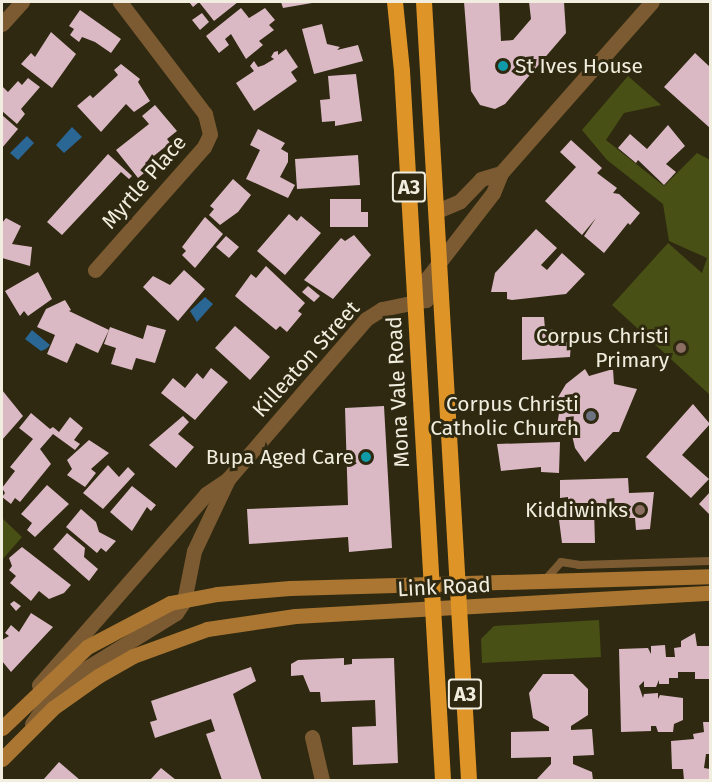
<!DOCTYPE html>
<style>
body{margin:0}
#map{position:relative;width:712px;height:782px;overflow:hidden;background:#2e2910;font-family:"Fira Sans",sans-serif}
div>[style]{position:absolute}
.green>*{inset:0;background:#485015}
.water>*{inset:0;background:#2b6795}
.building>*{inset:0;background:#dab9c4}
.service>*{height:8px;margin:-4px;padding:0 4px;transform-origin:4px;border-radius:4px;background:#7c5b33}
.minor>*{height:15px;margin:-7.5px;padding:0 7.5px;transform-origin:7.5px;border-radius:7.5px;background:#7c5b33}
.secondary>*{height:15px;margin:-7.5px;padding:0 7.5px;transform-origin:7.5px;border-radius:7.5px;background:#ab7632}
.trunk>*{height:16px;margin:-8px;padding:0 8px;transform-origin:8px;border-radius:8px;background:#df9428}
.dots>*{width:16px;height:16px;translate:-50% -50%;box-sizing:border-box;border:3px solid #2e2910;border-radius:50%}
span{translate:-50% -50%;white-space:nowrap;text-align:center;line-height:1.15;-webkit-text-stroke:6px #2e2910;paint-order:stroke}
.shield-label span{padding:2px 4px;background:#2e2910;border:2px solid;border-radius:4px;-webkit-text-stroke-width:0}
.shield-label{font-size:20px;color:#f1eedf;font-weight:700}
.poi-label{font-size:21px;color:#f1eedf}
.left{translate:0 -50%;text-align:left}
.right{translate:-100% -50%;text-align:right}
.street-label{font-size:21px;color:#f1eedf}
.frame{position:absolute;inset:0;border:3px solid #f1eedf;pointer-events:none}
</style>
<div id="map">
<div class="green">
<i style="clip-path:polygon(628px 76px,661px 105px,624px 113px,606px 140px,664px 186px,697px 153px,710px 160px,710px 395px,612px 305px,668px 243px,702px 273px,707px 258px,669px 241px,663px 204px,607px 160px,582px 130px)"></i>
<i style="clip-path:polygon(2px 518px,22px 537px,2px 560px)"></i>
<i style="clip-path:polygon(599px 620px,601px 657px,482px 663px,481px 639px,494px 626px)"></i>
</div>
<div class="water">
<i style="clip-path:polygon(72px 127px,82px 137px,64px 153px,56px 145px)"></i>
<i style="clip-path:polygon(27px 136px,34px 143px,18px 160px,10px 153px)"></i>
<i style="clip-path:polygon(205px 297px,213px 304px,197px 322px,190px 311px)"></i>
<i style="clip-path:polygon(32px 330px,50px 345px,46px 349px,41px 351px,25px 339px)"></i>
</div>
<div class="building">
<i style="clip-path:polygon(189px 2px,238px 2px,214px 21px,199px 2px,193px 7px)"></i>
<i style="clip-path:polygon(281px 2px,312px 2px,312px 3px,283px 8px)"></i>
<i style="clip-path:polygon(464px 2px,499px 2px,501px 41px,513px 40px,531px 19px,529px 2px,564px 2px,566px 33px,505px 104px,495px 109px,480px 105px,471px 91px)"></i>
<i style="clip-path:polygon(241px 8px,249px 18px,265px 8px,275px 20px,269px 25px,274px 30px,259px 41px,263px 45px,246px 59px,231px 34px,225px 39px,229px 45px,219px 53px,206px 36px)"></i>
<i style="clip-path:polygon(80px 10px,121px 39px,111px 53px,95px 42px,82px 37px,79px 42px,70px 35px,74px 29px,69px 26px)"></i>
<i style="clip-path:polygon(202px 13px,209px 22px,200px 30px,192px 20px)"></i>
<i style="clip-path:polygon(322px 24px,327px 44px,340px 47px,337px 50px,358px 45px,363px 61px,314px 74px,302px 29px)"></i>
<i style="clip-path:polygon(51px 32px,76px 54px,52px 88px,21px 64px,31px 53px,35px 57px)"></i>
<i style="clip-path:polygon(286px 49px,298px 67px,291px 72px,297px 81px,254px 111px,236px 83px,254px 71px,250px 66px,254px 61px,258px 67px,264px 65px,274px 59px,271px 57px,274px 52px,278px 51px,278px 55px)"></i>
<i style="clip-path:polygon(695px 53px,710px 67px,710px 128px,664px 87px)"></i>
<i style="clip-path:polygon(121px 64px,140px 79px,138px 82px,150px 101px,134px 112px,126px 104px,101px 132px,77px 106px,90px 95px,93px 98px,118px 75px,114px 70px)"></i>
<i style="clip-path:polygon(356px 74px,362px 121px,335px 126px,335px 121px,322px 122px,320px 100px,330px 99px,328px 76px)"></i>
<i style="clip-path:polygon(28px 78px,40px 87px,21px 109px,25px 114px,17px 124px,2px 111px,2px 86px,8px 92px,18px 81px,22px 85px)"></i>
<i style="clip-path:polygon(155px 105px,177px 131px,167px 139px,170px 143px,145px 163px,149px 169px,138px 178px,116px 150px,149px 124px,142px 116px)"></i>
<i style="clip-path:polygon(2px 115px,18px 129px,2px 148px)"></i>
<i style="clip-path:polygon(668px 125px,685px 146px,666px 164px,676px 172px,664px 185px,638px 160px,636px 163px,618px 148px,630px 134px,647px 149px)"></i>
<i style="clip-path:polygon(258px 129px,285px 143px,281px 149px,288px 153px,288px 162px,280px 177px,295px 185px,288px 198px,246px 179px,260px 150px,250px 145px)"></i>
<i style="clip-path:polygon(571px 140px,602px 168px,597px 173px,617px 188px,613px 193px,619px 194px,640px 213px,630px 225px,628px 223px,604px 253px,584px 236px,596px 218px,582px 235px,545px 201px,576px 167px,560px 152px)"></i>
<i style="clip-path:polygon(108px 154px,132px 176px,129px 179px,121px 172px,62px 235px,47px 222px)"></i>
<i style="clip-path:polygon(358px 155px,360px 185px,297px 189px,295px 159px)"></i>
<i style="clip-path:polygon(233px 179px,251px 195px,238px 212px,220px 225px,209px 215px,214px 209px,210px 206px)"></i>
<i style="clip-path:polygon(330px 199px,361px 199px,361px 212px,368px 212px,368px 227px,330px 227px)"></i>
<i style="clip-path:polygon(289px 214px,297px 221px,301px 216px,321px 233px,285px 275px,257px 251px)"></i>
<i style="clip-path:polygon(205px 217px,223px 234px,195px 268px,182px 255px,186px 251px,182px 247px)"></i>
<i style="clip-path:polygon(6px 218px,21px 226px,12px 244px,32px 247px,30px 266px,2px 258px,2px 223px)"></i>
<i style="clip-path:polygon(536px 229px,557px 248px,541px 265px,547px 270px,562px 253px,585px 274px,566px 294px,512px 300px,507px 299px,507px 292px,491px 292px,495px 273px)"></i>
<i style="clip-path:polygon(354px 235px,371px 255px,333px 299px,304px 280px,341px 238px,345px 241px)"></i>
<i style="clip-path:polygon(226px 236px,239px 247px,229px 258px,216px 247px)"></i>
<i style="clip-path:polygon(266px 266px,305px 303px,298px 311px,302px 314px,287px 332px,280px 326px,276px 330px,235px 296px,251px 274px,256px 278px)"></i>
<i style="clip-path:polygon(184px 270px,205px 289px,178px 321px,143px 287px,153px 276px,170px 285px)"></i>
<i style="clip-path:polygon(38px 272px,52px 299px,28px 316px,24px 311px,20px 316px,5px 291px)"></i>
<i style="clip-path:polygon(308px 286px,320px 296px,314px 302px,302px 292px)"></i>
<i style="clip-path:polygon(65px 300px,71px 310px,69px 311px,109px 330px,98px 353px,76px 343px,67px 363px,47px 354px,55px 335px,37px 327px,46px 309px)"></i>
<i style="clip-path:polygon(522px 317px,544px 317px,545px 329px,553px 329px,556px 343px,571px 342px,570px 357px,522px 360px)"></i>
<i style="clip-path:polygon(147px 325px,166px 330px,155px 363px,136px 358px,132px 370px,111px 364px,116px 348px,104px 344px,110px 327px,143px 339px)"></i>
<i style="clip-path:polygon(235px 326px,270px 357px,250px 380px,215px 348px)"></i>
<i style="clip-path:polygon(211px 368px,228px 382px,195px 420px,161px 393px,173px 378px,185px 388px,197px 373px,203px 379px)"></i>
<i style="clip-path:polygon(585px 369px,589px 376px,613px 369px,614px 384px,637px 389px,619px 432px,613px 432px,585px 462px,575px 448px,571px 431px,556px 432px,560px 407px,554px 404px,566px 384px)"></i>
<i style="clip-path:polygon(2px 390px,23px 416px,2px 440px)"></i>
<i style="clip-path:polygon(693px 404px,710px 424px,682px 455px,709px 479px,691px 498px,646px 457px)"></i>
<i style="clip-path:polygon(384px 406px,392px 548px,349px 552px,348px 537px,249px 544px,247px 509px,348px 505px,345px 408px)"></i>
<i style="clip-path:polygon(31px 413px,50px 429px,53px 427px,59px 432px,70px 417px,83px 428px,74px 440px,80px 444px,75px 450px,53px 434px,40px 449px,51px 464px,20px 502px,15px 498px,11px 504px,2px 497px,5px 493px,2px 488px,15px 471px,10px 467px,33px 439px,19px 428px)"></i>
<i style="clip-path:polygon(183px 416px,189px 422px,178px 434px,194px 447px,176px 468px,149px 445px)"></i>
<i style="clip-path:polygon(89px 440px,109px 453px,91px 469px,96px 473px,85px 487px,67px 475px,72px 469px,67px 460px)"></i>
<i style="clip-path:polygon(560px 442px,559px 473px,541px 472px,541px 467px,501px 471px,497px 444px)"></i>
<i style="clip-path:polygon(108px 465px,119px 477px,128px 467px,135px 474px,103px 509px,83px 493px)"></i>
<i style="clip-path:polygon(628px 478px,629px 493px,654px 492px,650px 529px,636px 530px,635px 518px,627px 518px,627px 510px,594px 509px,595px 543px,562px 543px,559px 520px,569px 520px,568px 497px,560px 498px,560px 480px)"></i>
<i style="clip-path:polygon(47px 485px,69px 504px,35px 537px,27px 530px,32px 523px,21px 514px)"></i>
<i style="clip-path:polygon(132px 486px,156px 505px,151px 511px,147px 507px,132px 531px,110px 512px)"></i>
<i style="clip-path:polygon(710px 492px,710px 515px,699px 504px)"></i>
<i style="clip-path:polygon(81px 509px,96px 522px,99px 532px,116px 541px,106px 552px,101px 548px,97px 553px,66px 527px)"></i>
<i style="clip-path:polygon(67px 533px,85px 548px,84px 557px,98px 569px,89px 581px,53px 549px)"></i>
<i style="clip-path:polygon(22px 547px,71px 585px,64px 593px,49px 599px,39px 591px,31px 601px,10px 583px,16px 576px,9px 570px,12px 566px,9px 558px)"></i>
<i style="clip-path:polygon(14px 601px,21px 606px,16px 611px,10px 604px)"></i>
<i style="clip-path:polygon(31px 613px,53px 627px,11px 672px,2px 661px,2px 640px,9px 636px,5px 633px,11px 625px,19px 632px)"></i>
<i style="clip-path:polygon(695px 633px,697px 646px,710px 646px,710px 679px,695px 679px,695px 672px,678px 672px,678px 678px,669px 678px,669px 684px,659px 684px,659px 680px,656px 687px,644px 687px,644px 681px,639px 686px,643px 698px,644px 694px,658px 693px,658px 699px,660px 695px,683px 698px,683px 720px,674px 724px,673px 732px,658px 732px,656px 726px,651px 726px,651px 731px,621px 732px,619px 649px,648px 648px,651px 654px,651px 646px,665px 645px,666px 657px,675px 657px,674px 648px,681px 647px,681px 641px)"></i>
<i style="clip-path:polygon(344px 658px,344px 665px,352px 664px,352px 659px,394px 658px,398px 763px,353px 765px,352px 727px,376px 726px,375px 700px,321px 702px,320px 692px,310px 692px,303px 675px,291px 676px,291px 664px,298px 660px)"></i>
<i style="clip-path:polygon(251px 667px,256px 681px,233px 694px,262px 780px,222px 780px,206px 734px,215px 731px,211px 719px,155px 738px,150px 722px,157px 720px,151px 701px)"></i>
<i style="clip-path:polygon(543px 674px,573px 674px,588px 689px,588px 715px,571px 726px,571px 730px,592px 729px,594px 755px,573px 756px,573px 764px,592px 772px,593px 780px,536px 780px,551px 764px,551px 757px,511px 758px,511px 732px,549px 731px,549px 727px,533px 718px,529px 693px)"></i>
<i style="clip-path:polygon(703px 722px,710px 722px,710px 754px,706px 754px,704px 768px,710px 769px,710px 780px,684px 780px,683px 769px,672px 769px,671px 741px,694px 739px,693px 734px,704px 732px)"></i>
<i style="clip-path:polygon(59px 762px,80px 780px,43px 780px)"></i>
<i style="clip-path:polygon(161px 768px,176px 780px,150px 780px)"></i>
</div>
<div class="service">
<i style="left:545px;top:580px;width:24px;rotate:-48deg"></i>
<i style="left:561px;top:562px;width:18px;rotate:9deg"></i>
<i style="left:579px;top:565px;width:131px;rotate:-1.7deg"></i>
</div>
<div class="minor">
<i style="left:2px;top:24px;width:30px;rotate:-48deg"></i>
<i style="left:437px;top:211px;width:25px;rotate:-23deg"></i>
<i style="left:460px;top:201px;width:30px;rotate:-46deg"></i>
<i style="left:481px;top:179px;width:21px;rotate:-17deg"></i>
<i style="left:95px;top:270px;width:164px;rotate:-48.5deg"></i>
<i style="left:204px;top:147px;width:14px;rotate:-65deg"></i>
<i style="left:210px;top:134px;width:21px;rotate:-104deg"></i>
<i style="left:205px;top:114px;width:141px;rotate:-127.2deg"></i>
<i style="left:39px;top:685px;width:254px;rotate:-48.8deg"></i>
<i style="left:206px;top:494px;width:25px;rotate:-34deg"></i>
<i style="left:32px;top:724px;width:30px;rotate:-56deg"></i>
<i style="left:49px;top:699px;width:32px;rotate:-44deg"></i>
<i style="left:72px;top:677px;width:122px;rotate:-31.6deg"></i>
<i style="left:176px;top:613px;width:14px;rotate:-56deg"></i>
<i style="left:184px;top:601px;width:51px;rotate:-78.7deg"></i>
<i style="left:194px;top:551px;width:80px;rotate:-64.7deg"></i>
<i style="left:228px;top:479px;width:211px;rotate:-49.2deg"></i>
<i style="left:366px;top:319px;width:19px;rotate:-32deg"></i>
<i style="left:382px;top:309px;width:45px;rotate:-11.6deg"></i>
<i style="left:426px;top:300px;width:23px;rotate:-85deg"></i>
<i style="left:428px;top:277px;width:106px;rotate:-52.3deg"></i>
<i style="left:493px;top:193px;width:22px;rotate:-68deg"></i>
<i style="left:501px;top:173px;width:228px;rotate:-48.6deg"></i>
<i style="left:312px;top:737px;width:44px;rotate:76.9deg"></i>
</div>
<div class="secondary">
<i style="left:2px;top:728px;width:117px;rotate:-43.6deg"></i>
<i style="left:87px;top:647px;width:94px;rotate:-27.9deg"></i>
<i style="left:170px;top:603px;width:48px;rotate:-10.8deg"></i>
<i style="left:217px;top:594px;width:73px;rotate:-4.7deg"></i>
<i style="left:290px;top:588px;width:420px;rotate:-1.6deg"></i>
<i style="left:2px;top:759px;width:72px;rotate:-45deg"></i>
<i style="left:53px;top:708px;width:55px;rotate:-35.4deg"></i>
<i style="left:98px;top:676px;width:40px;rotate:-29.7deg"></i>
<i style="left:133px;top:656px;width:79px;rotate:-20deg"></i>
<i style="left:207px;top:629px;width:89px;rotate:-8.4deg"></i>
<i style="left:295px;top:616px;width:416px;rotate:-3.2deg"></i>
</div>
<div class="trunk">
<i style="left:395px;top:2px;width:69px;rotate:84.2deg"></i>
<i style="left:402px;top:71px;width:710px;rotate:86.69deg"></i>
<i style="left:424px;top:2px;width:779px;rotate:86.69deg"></i>
</div>
<div class="dots">
<i style="left:503px;top:66px;background:#0f9aa8"></i>
<i style="left:681px;top:348px;background:#8d6e63"></i>
<i style="left:591px;top:416px;background:#6b7280"></i>
<i style="left:366px;top:457px;background:#0f9aa8"></i>
<i style="left:640px;top:510px;background:#8d6e63"></i>
</div>
<div class="shield-label">
<span style="left:409px;top:187px">A3</span>
<span style="left:465px;top:694px">A3</span>
</div>
<div class="poi-label">
<span class="left" style="left:515px;top:66px">St Ives House</span>
<span class="right" style="left:669px;top:348px">Corpus Christi<br>Primary</span>
<span class="right" style="left:579px;top:416px">Corpus Christi<br>Catholic Church</span>
<span class="right" style="left:354px;top:457px">Bupa Aged Care</span>
<span class="right" style="left:628px;top:510px">Kiddiwinks</span>
</div>
<div class="street-label">
<span style="left:144px;top:182px;rotate:-49deg">Myrtle Place</span>
<span style="left:306px;top:359px;rotate:-48deg">Killeaton Street</span>
<span style="left:398px;top:392px;rotate:-93deg">Mona Vale Road</span>
<span style="left:444px;top:587px;rotate:-3deg">Link Road</span>
</div>
<div class="frame"></div>
</div>
